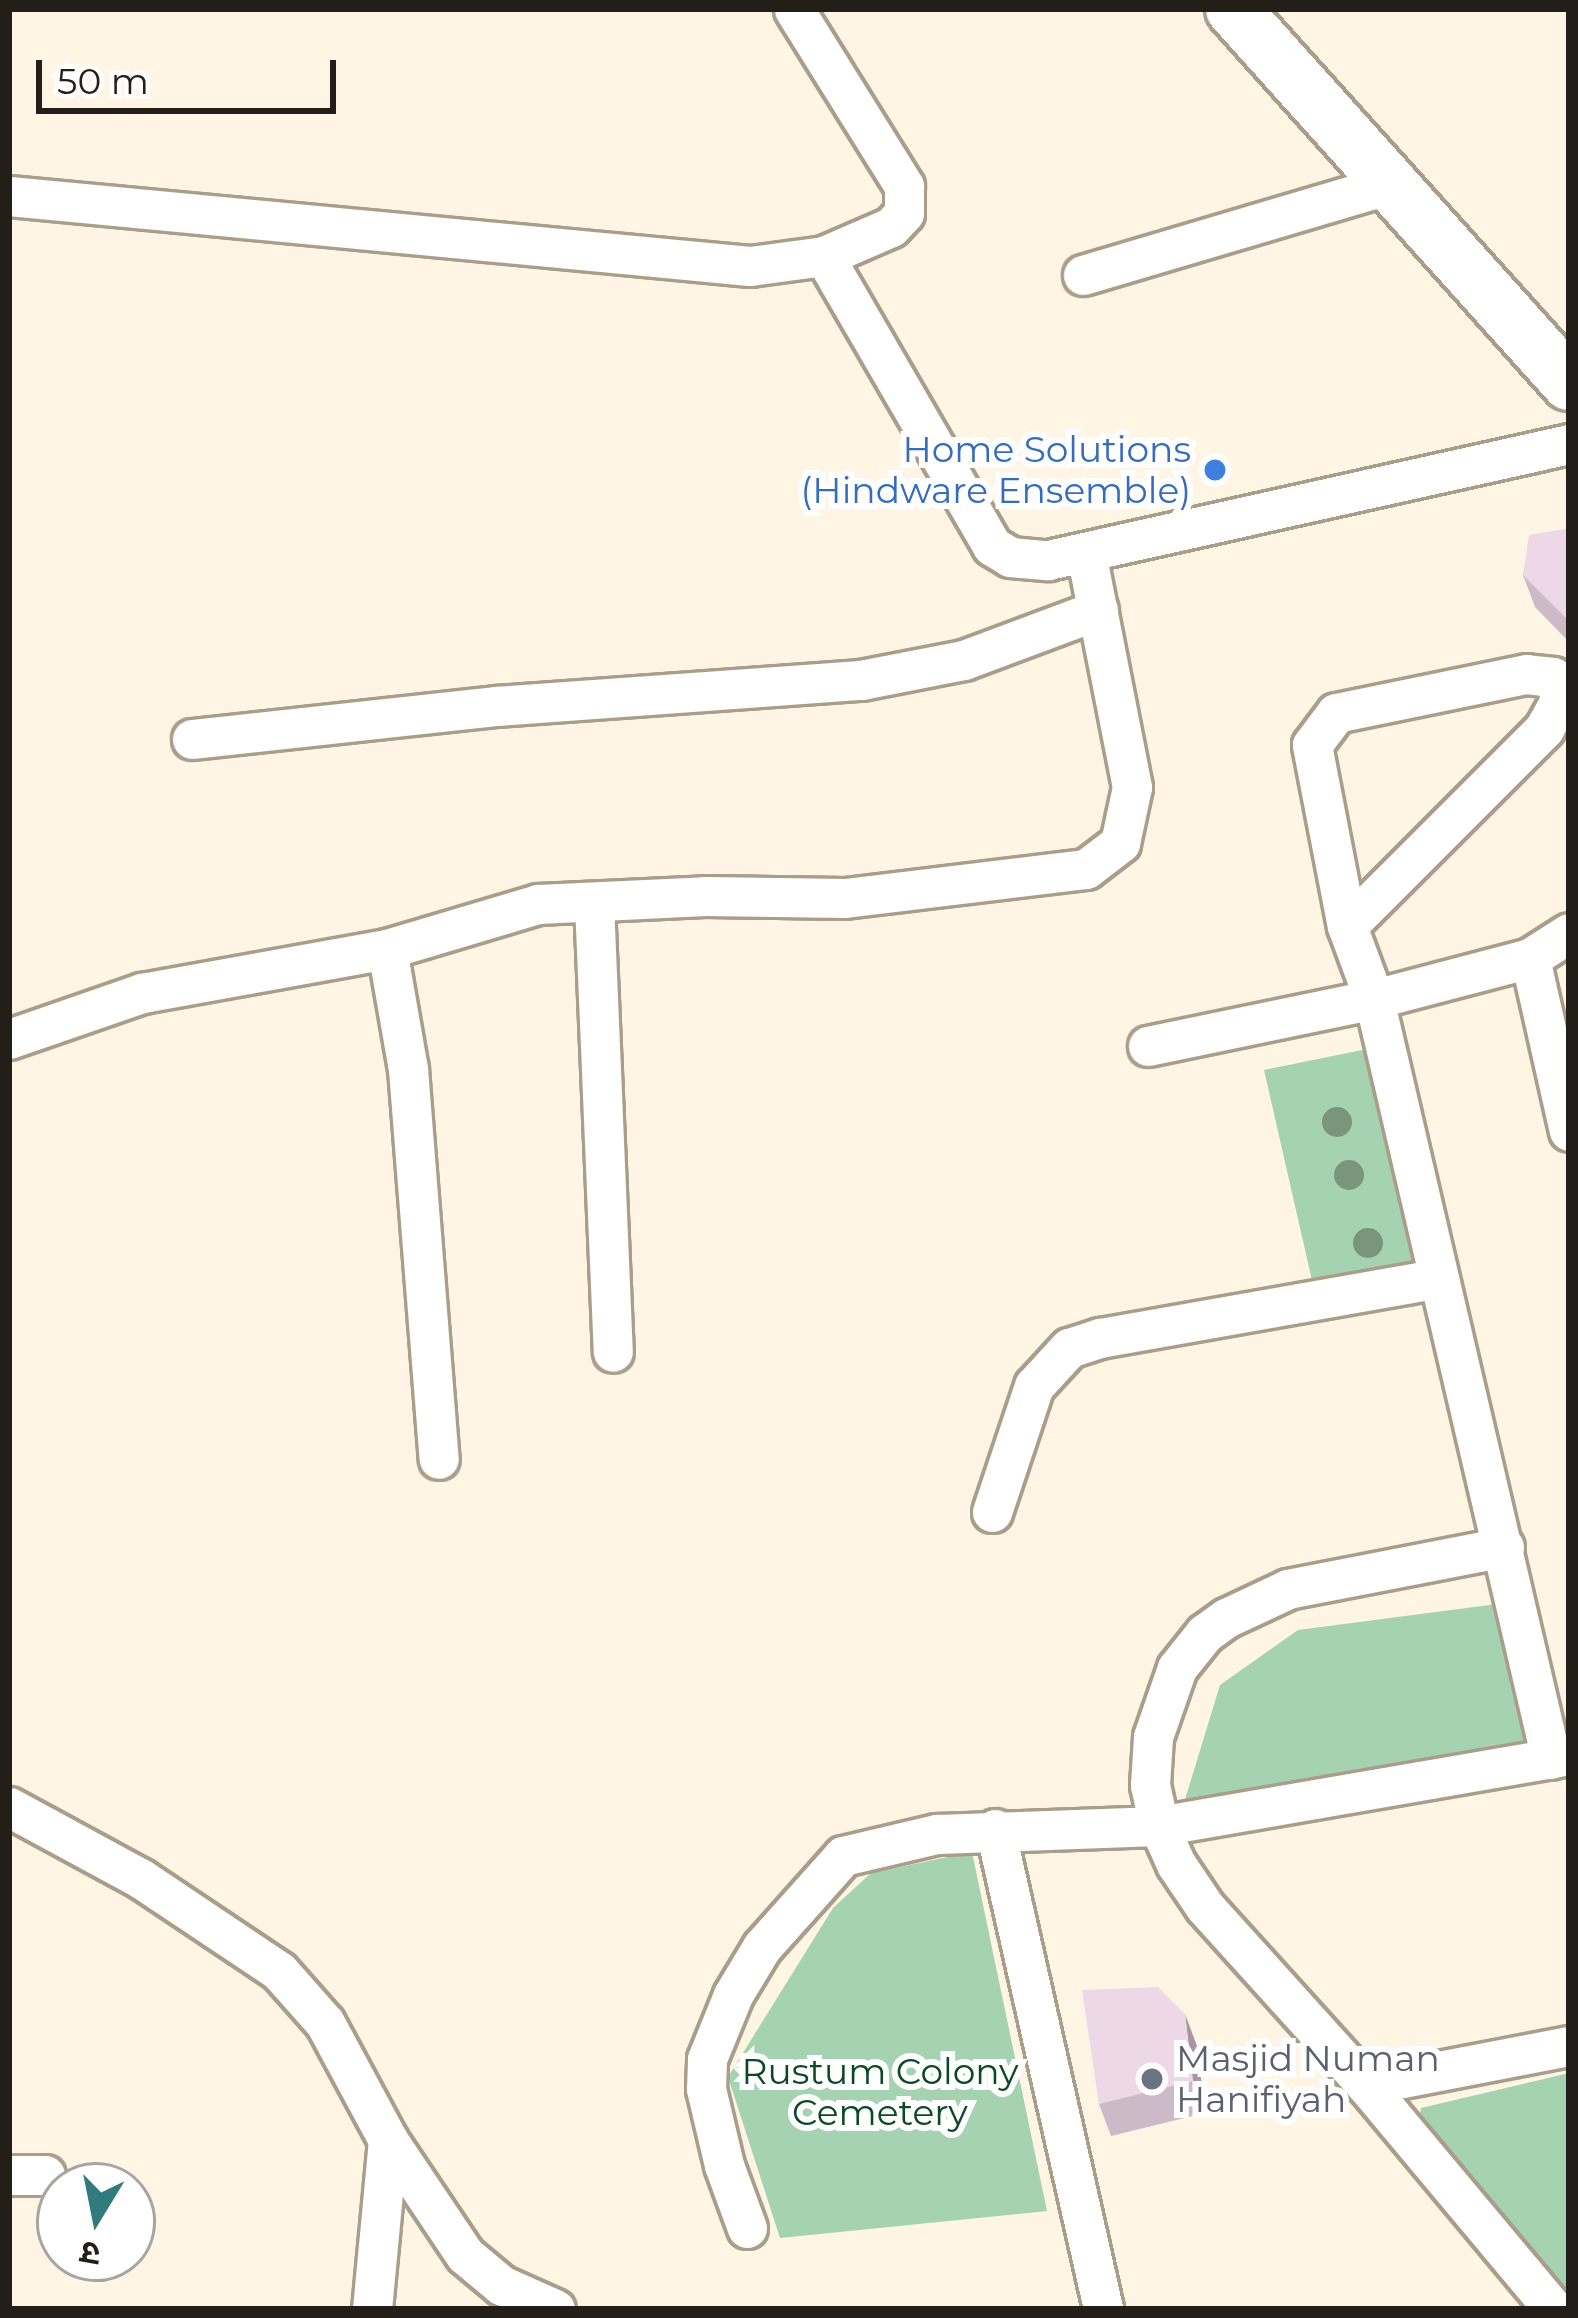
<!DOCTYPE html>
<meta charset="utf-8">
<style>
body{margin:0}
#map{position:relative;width:1578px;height:2318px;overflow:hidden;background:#fff5e4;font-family:Montserrat,"Noto Sans Devanagari",sans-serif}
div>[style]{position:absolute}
.green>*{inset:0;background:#a5d2b1}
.roads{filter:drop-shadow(3px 0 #aa9e8b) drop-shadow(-3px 0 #aa9e8b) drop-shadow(0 3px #aa9e8b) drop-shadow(0 -3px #aa9e8b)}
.minor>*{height:39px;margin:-19.5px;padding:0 19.5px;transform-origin:19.5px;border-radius:19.5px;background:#fff}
.secondary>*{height:54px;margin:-27px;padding:0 27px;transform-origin:27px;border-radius:27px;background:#fff}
.trees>*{width:30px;height:30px;margin:-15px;border-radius:50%;background:#79967c}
.wall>*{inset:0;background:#ccbac8}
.shaded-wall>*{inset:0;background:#a697a2}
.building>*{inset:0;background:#edd8e8}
.dots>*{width:33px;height:33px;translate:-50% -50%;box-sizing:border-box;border:6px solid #fff;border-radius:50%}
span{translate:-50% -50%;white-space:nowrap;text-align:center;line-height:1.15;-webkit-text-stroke:12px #fff;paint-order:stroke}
.shop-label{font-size:36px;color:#366cbe}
.right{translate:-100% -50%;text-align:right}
.worship-label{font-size:36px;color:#5b616d}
.left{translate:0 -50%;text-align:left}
.park-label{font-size:36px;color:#0b4926}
.frame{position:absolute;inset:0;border:12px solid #231e17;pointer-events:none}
.north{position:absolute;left:36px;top:2162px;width:120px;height:120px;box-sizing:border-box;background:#fff;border:3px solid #a7a5a2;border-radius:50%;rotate:190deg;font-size:33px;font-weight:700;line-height:48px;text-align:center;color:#231e17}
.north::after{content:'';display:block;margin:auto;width:42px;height:54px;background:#317a7e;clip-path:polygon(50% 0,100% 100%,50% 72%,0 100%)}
.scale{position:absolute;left:36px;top:60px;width:300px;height:54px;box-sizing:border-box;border:6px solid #231e17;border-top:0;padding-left:15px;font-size:36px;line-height:42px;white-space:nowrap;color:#231e17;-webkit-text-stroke:9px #fff;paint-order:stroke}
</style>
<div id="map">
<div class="green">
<i style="clip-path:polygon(1372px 1048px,1427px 1271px,1314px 1289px,1264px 1070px)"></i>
<i style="clip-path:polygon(1497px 1604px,1531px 1744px,1183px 1806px,1220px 1685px,1298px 1630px)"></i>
<i style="clip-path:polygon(972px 1852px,1047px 2211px,780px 2238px,728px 2077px,833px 1908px,871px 1873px)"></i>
<i style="clip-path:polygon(1569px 2073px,1569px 2291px,1567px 2293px,1418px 2127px,1421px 2108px)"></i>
</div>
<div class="roads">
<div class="minor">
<i style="left:9px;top:196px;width:744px;rotate:5.4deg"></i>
<i style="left:750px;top:266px;width:75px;rotate:-7.7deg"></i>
<i style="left:824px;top:256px;width:73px;rotate:-23.4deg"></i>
<i style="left:891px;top:227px;width:19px;rotate:-47deg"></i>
<i style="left:904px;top:213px;width:27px;rotate:-90deg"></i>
<i style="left:904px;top:186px;width:208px;rotate:-121.9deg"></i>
<i style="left:824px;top:256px;width:335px;rotate:59.9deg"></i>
<i style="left:992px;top:546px;width:21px;rotate:31deg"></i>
<i style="left:1010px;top:557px;width:38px;rotate:5deg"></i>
<i style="left:1048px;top:560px;width:534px;rotate:-12.55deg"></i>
<i style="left:1083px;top:275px;width:321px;rotate:-16.5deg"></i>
<i style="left:192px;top:739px;width:306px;rotate:-6.2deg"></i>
<i style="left:496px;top:706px;width:366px;rotate:-4.1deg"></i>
<i style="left:861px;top:680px;width:105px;rotate:-11deg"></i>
<i style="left:964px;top:660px;width:143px;rotate:-20.5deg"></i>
<i style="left:594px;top:903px;width:449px;rotate:87.6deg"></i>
<i style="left:1347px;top:926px;width:279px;rotate:-45deg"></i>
<i style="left:1544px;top:729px;width:35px;rotate:-61deg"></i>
<i style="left:1561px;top:698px;width:22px;rotate:-111deg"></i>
<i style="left:1553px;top:677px;width:27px;rotate:-174deg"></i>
<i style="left:1526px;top:674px;width:194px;rotate:168.4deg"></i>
<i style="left:1336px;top:713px;width:40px;rotate:127deg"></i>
<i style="left:1312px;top:745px;width:184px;rotate:79.1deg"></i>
<i style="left:1347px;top:926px;width:78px;rotate:69.7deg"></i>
<i style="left:1374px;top:999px;width:780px;rotate:76.89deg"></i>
<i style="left:387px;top:949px;width:122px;rotate:80.1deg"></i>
<i style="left:408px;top:1069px;width:391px;rotate:85.5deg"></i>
<i style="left:1530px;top:958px;width:177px;rotate:77.3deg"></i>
<i style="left:9px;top:1039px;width:141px;rotate:-19.1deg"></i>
<i style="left:142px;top:993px;width:249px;rotate:-10.2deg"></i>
<i style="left:387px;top:949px;width:158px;rotate:-16.6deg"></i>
<i style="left:538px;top:904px;width:167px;rotate:-2.7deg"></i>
<i style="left:705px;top:896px;width:140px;rotate:0.8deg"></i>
<i style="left:845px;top:898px;width:243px;rotate:-6.9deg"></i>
<i style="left:1086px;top:869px;width:43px;rotate:-37.4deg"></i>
<i style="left:1120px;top:843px;width:57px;rotate:-77.9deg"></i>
<i style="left:1132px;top:787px;width:239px;rotate:-101.1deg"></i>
<i style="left:1148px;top:1046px;width:231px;rotate:-11.7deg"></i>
<i style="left:1374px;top:999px;width:161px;rotate:-14.7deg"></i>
<i style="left:1530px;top:958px;width:46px;rotate:-32.7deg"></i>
<i style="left:992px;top:1512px;width:133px;rotate:-71.6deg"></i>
<i style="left:1034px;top:1386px;width:52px;rotate:-47.4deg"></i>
<i style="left:1069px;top:1348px;width:33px;rotate:-18deg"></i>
<i style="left:1100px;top:1338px;width:344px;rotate:-10deg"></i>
<i style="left:1504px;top:1547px;width:220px;rotate:169deg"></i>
<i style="left:1288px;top:1589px;width:68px;rotate:154.9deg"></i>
<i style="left:1226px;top:1618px;width:26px;rotate:144deg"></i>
<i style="left:1205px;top:1633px;width:45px;rotate:128.7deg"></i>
<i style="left:1177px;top:1668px;width:73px;rotate:109.2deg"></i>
<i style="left:1153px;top:1737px;width:48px;rotate:93.6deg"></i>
<i style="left:1150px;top:1785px;width:42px;rotate:77.6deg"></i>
<i style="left:1159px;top:1826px;width:42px;rotate:65.9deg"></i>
<i style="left:1176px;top:1864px;width:52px;rotate:56deg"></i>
<i style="left:1205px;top:1907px;width:240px;rotate:47.9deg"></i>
<i style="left:1366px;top:2085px;width:292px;rotate:50.1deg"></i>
<i style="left:9px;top:1807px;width:149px;rotate:28.5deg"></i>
<i style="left:140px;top:1878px;width:167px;rotate:33.8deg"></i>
<i style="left:279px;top:1971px;width:69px;rotate:48.5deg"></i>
<i style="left:325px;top:2023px;width:133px;rotate:61.7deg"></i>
<i style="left:388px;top:2140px;width:138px;rotate:56.2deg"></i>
<i style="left:465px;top:2255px;width:47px;rotate:39.8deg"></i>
<i style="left:501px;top:2285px;width:59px;rotate:24deg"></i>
<i style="left:995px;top:1829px;width:492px;rotate:77.3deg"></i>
<i style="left:1366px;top:2085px;width:207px;rotate:-10.9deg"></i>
<i style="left:9px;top:2175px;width:36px"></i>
<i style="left:747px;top:2228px;width:67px;rotate:-110.1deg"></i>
<i style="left:724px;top:2165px;width:78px;rotate:-103.3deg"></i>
<i style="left:706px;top:2089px;width:30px;rotate:-88deg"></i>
<i style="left:707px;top:2059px;width:69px;rotate:-67.9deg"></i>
<i style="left:733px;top:1995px;width:56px;rotate:-58.9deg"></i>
<i style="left:762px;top:1947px;width:122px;rotate:-48.3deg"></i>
<i style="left:843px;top:1856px;width:97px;rotate:-13.2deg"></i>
<i style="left:937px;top:1834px;width:222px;rotate:-2.1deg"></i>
<i style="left:1159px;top:1826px;width:416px;rotate:-9.8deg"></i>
<i style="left:372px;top:2309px;width:170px;rotate:-84.6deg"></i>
</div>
<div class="secondary">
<i style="left:1233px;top:9px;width:503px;rotate:48.06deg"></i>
</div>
</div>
<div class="trees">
<i style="left:1337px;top:1122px"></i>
<i style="left:1349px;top:1175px"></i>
<i style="left:1368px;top:1243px"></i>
</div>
<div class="wall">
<i style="clip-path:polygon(1569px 528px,1569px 642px,1535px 607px,1523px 575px)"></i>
<i style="clip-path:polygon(1197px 2046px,1205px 2113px,1111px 2136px,1099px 2104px)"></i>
</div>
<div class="shaded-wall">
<i style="clip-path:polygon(1185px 2014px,1197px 2046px,1205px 2113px,1193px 2081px)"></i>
</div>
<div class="building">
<i style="clip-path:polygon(1569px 528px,1569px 621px,1523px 575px,1529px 535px)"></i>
<i style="clip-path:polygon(1158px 1987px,1185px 2014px,1193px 2081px,1099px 2104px,1082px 1990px)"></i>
</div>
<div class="dots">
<i style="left:1215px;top:470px;background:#3f7fe0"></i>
<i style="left:1152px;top:2079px;background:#6b7280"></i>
</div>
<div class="shop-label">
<span class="right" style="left:1191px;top:470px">Home Solutions<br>(Hindware Ensemble)</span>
</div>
<div class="worship-label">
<span class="left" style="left:1176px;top:2079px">Masjid Numan<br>Hanifiyah</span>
</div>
<div class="park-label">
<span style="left:880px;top:2092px">Rustum Colony<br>Cemetery</span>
</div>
<div class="frame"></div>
<div class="north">उ</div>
<div class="scale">50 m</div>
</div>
